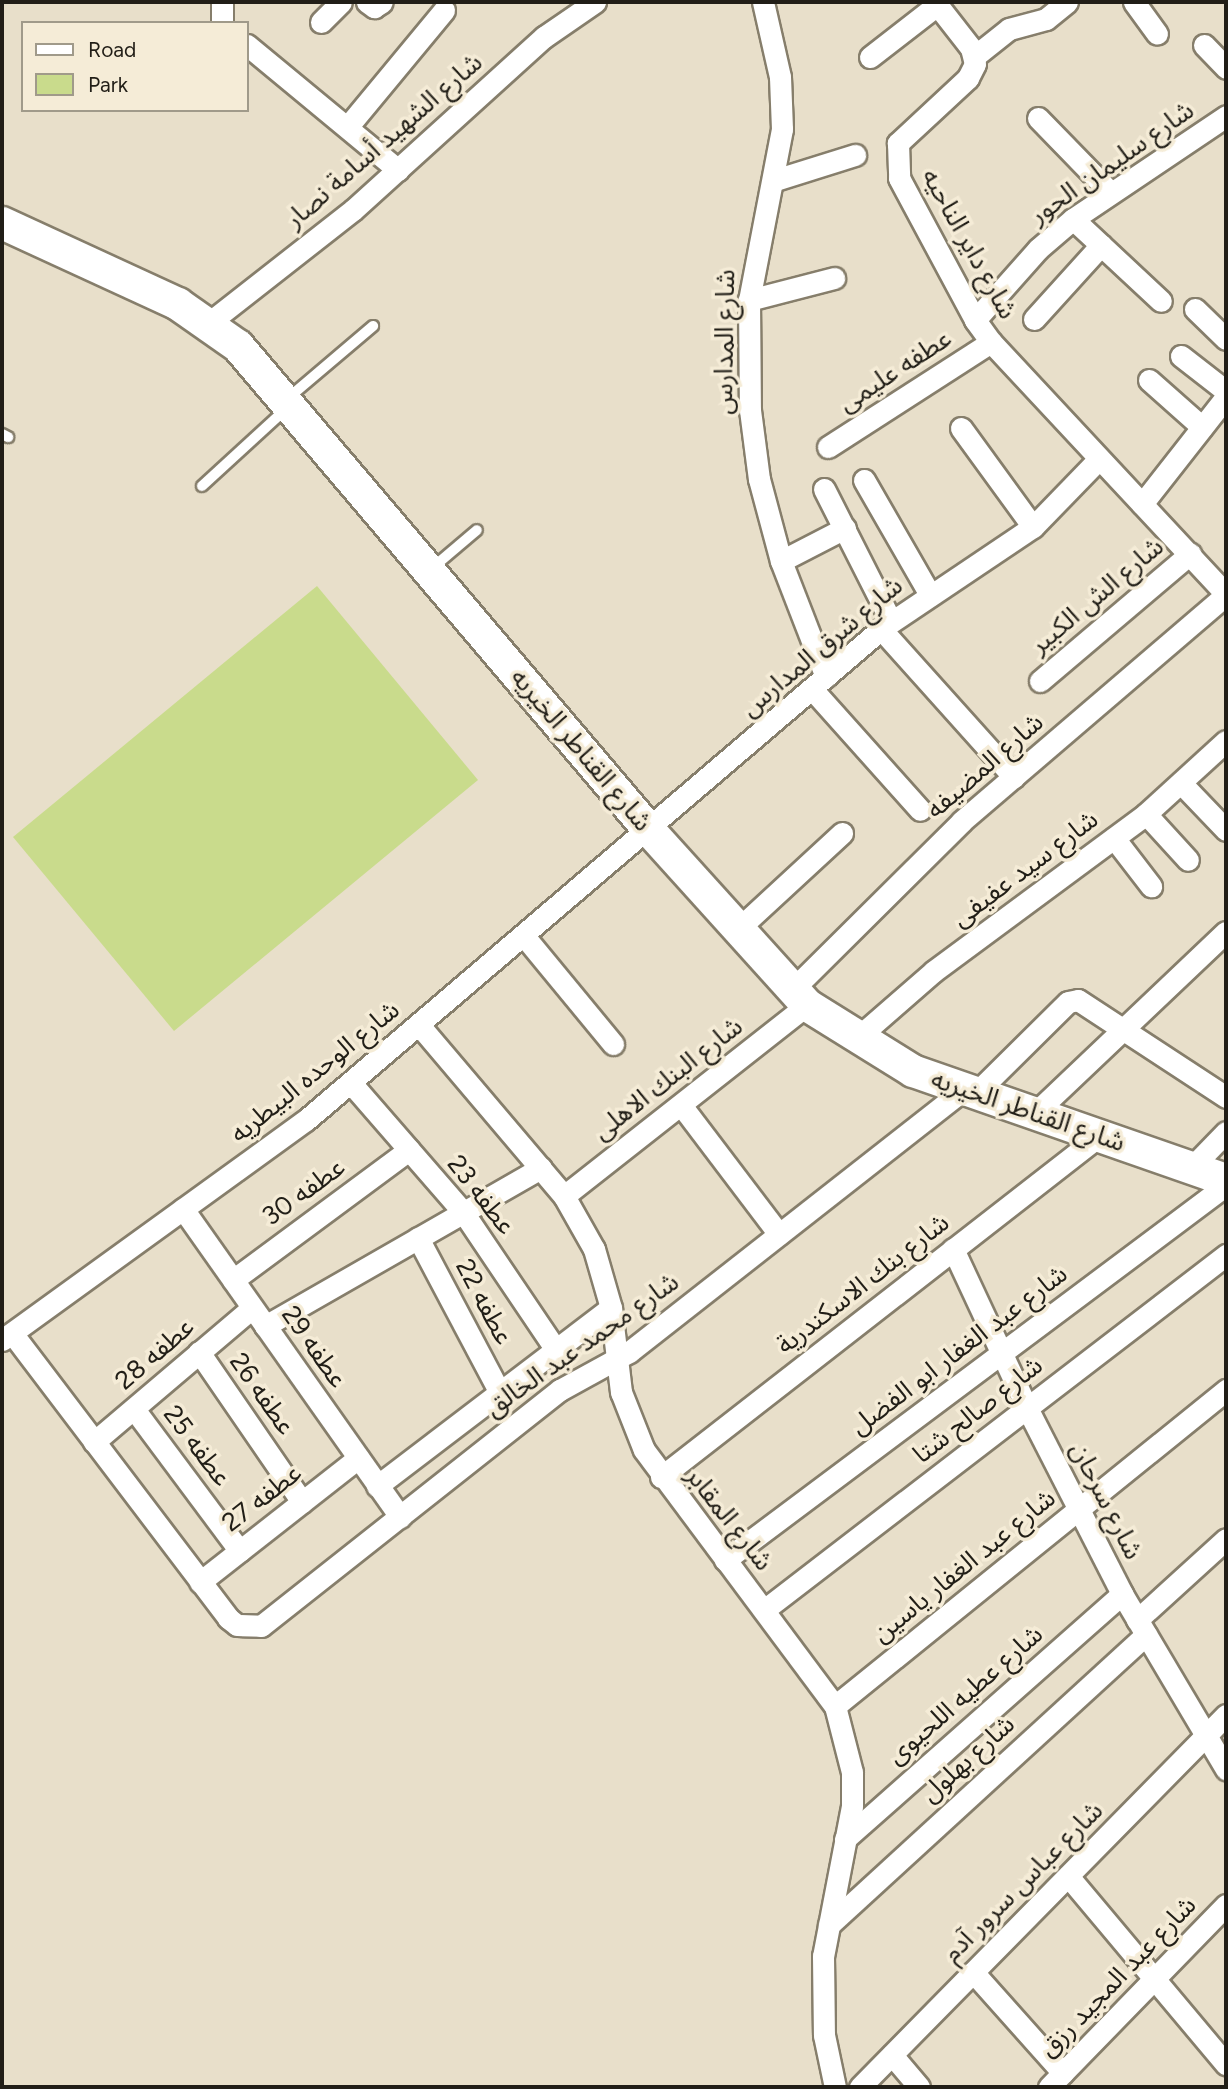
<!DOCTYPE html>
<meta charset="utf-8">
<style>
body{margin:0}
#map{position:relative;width:1228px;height:2089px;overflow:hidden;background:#e8dfca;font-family:Figtree,"Noto Sans Arabic",sans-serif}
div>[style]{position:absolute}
.green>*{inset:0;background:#c9db8c}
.roads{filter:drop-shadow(2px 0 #867e6b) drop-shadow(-2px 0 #867e6b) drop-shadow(0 2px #867e6b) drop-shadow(0 -2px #867e6b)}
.service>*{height:10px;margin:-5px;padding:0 5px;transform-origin:5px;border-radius:5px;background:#fff}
.minor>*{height:21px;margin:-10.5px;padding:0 10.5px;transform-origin:10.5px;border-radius:10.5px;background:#fff}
.secondary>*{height:32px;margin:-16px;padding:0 16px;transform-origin:16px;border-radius:16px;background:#fff}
span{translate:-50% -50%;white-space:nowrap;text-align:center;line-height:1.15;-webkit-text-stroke:7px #f5ecd7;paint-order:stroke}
.street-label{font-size:26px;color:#211e17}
.frame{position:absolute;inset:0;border:4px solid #211e17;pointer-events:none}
.legend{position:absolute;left:21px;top:21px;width:228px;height:91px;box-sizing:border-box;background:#f5ecd7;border:2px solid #a09a8a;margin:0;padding:9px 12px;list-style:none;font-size:21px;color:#211e17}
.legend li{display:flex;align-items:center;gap:14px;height:35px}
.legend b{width:35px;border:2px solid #a09a8a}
</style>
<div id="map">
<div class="green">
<i style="clip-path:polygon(317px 586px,478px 780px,174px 1031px,13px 837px)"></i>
</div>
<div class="roads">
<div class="service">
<i style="left:287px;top:399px;width:113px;rotate:-40.3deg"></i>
<i style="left:2px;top:434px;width:7px;rotate:27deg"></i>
<i style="left:202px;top:486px;width:115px;rotate:-42.5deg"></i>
<i style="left:431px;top:569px;width:60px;rotate:-40.3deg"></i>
</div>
<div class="minor">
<i style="left:222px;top:2px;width:21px;rotate:90deg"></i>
<i style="left:367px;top:2px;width:9px;rotate:36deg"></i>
<i style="left:374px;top:7px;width:9px;rotate:-32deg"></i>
<i style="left:763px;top:2px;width:77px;rotate:77.2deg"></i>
<i style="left:780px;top:77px;width:52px;rotate:87.8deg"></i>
<i style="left:782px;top:129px;width:174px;rotate:100.9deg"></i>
<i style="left:749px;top:300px;width:110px;rotate:89.5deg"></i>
<i style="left:750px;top:410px;width:70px;rotate:82.6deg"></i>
<i style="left:759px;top:479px;width:85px;rotate:75deg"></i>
<i style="left:781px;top:561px;width:124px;rotate:68.8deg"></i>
<i style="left:935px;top:2px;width:58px;rotate:52deg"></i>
<i style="left:971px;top:48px;width:16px;rotate:76deg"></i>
<i style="left:975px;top:64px;width:16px;rotate:117deg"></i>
<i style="left:968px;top:78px;width:96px;rotate:137.1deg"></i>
<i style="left:898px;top:143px;width:35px;rotate:88deg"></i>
<i style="left:899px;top:178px;width:161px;rotate:61.8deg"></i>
<i style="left:975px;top:320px;width:27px;rotate:54deg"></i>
<i style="left:991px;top:342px;width:345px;rotate:47deg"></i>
<i style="left:1134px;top:2px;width:39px;rotate:54deg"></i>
<i style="left:321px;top:22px;width:28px;rotate:-45deg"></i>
<i style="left:247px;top:45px;width:196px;rotate:39.6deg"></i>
<i style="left:1204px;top:45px;width:32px;rotate:46deg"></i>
<i style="left:975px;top:56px;width:43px;rotate:-38.5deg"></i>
<i style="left:1009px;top:29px;width:38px;rotate:-15deg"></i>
<i style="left:1046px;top:19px;width:27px;rotate:-39deg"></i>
<i style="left:870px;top:57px;width:85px;rotate:-37.8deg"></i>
<i style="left:1038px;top:118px;width:103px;rotate:45.8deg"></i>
<i style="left:349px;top:125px;width:149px;rotate:-50.4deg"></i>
<i style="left:775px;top:180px;width:84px;rotate:-17.4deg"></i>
<i style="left:1073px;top:219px;width:120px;rotate:43deg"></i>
<i style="left:749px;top:300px;width:88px;rotate:-14.5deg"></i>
<i style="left:1195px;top:309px;width:43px;rotate:44.1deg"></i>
<i style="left:1034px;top:319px;width:100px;rotate:-47.8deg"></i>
<i style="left:975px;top:320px;width:95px;rotate:-48.4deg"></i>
<i style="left:1038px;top:249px;width:46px;rotate:-40.6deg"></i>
<i style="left:1073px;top:219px;width:184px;rotate:-33.9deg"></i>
<i style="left:210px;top:322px;width:182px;rotate:-38.1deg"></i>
<i style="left:353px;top:210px;width:258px;rotate:-42.2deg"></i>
<i style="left:544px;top:37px;width:62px;rotate:-34.5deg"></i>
<i style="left:1181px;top:356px;width:57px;rotate:37.9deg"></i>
<i style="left:1149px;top:380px;width:71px;rotate:41.6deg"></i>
<i style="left:961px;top:428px;width:122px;rotate:54deg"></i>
<i style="left:828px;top:447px;width:194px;rotate:-32.8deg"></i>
<i style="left:864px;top:480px;width:133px;rotate:60.1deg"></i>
<i style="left:824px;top:489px;width:148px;rotate:63.1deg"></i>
<i style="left:1142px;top:504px;width:136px;rotate:-51.9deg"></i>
<i style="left:781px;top:561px;width:72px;rotate:-27.3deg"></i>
<i style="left:881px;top:629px;width:199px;rotate:48.1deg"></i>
<i style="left:1040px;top:681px;width:197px;rotate:-40.3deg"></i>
<i style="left:812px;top:689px;width:162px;rotate:48.2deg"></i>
<i style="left:1181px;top:783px;width:65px;rotate:46.2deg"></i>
<i style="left:1146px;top:814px;width:62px;rotate:47.6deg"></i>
<i style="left:1114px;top:838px;width:61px;rotate:52.4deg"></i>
<i style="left:737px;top:930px;width:143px;rotate:-42.7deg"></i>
<i style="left:524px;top:936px;width:140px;rotate:50.5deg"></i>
<i style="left:791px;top:991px;width:241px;rotate:-44.8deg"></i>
<i style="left:962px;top:821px;width:348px;rotate:-40.6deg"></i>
<i style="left:419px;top:1025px;width:224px;rotate:49.7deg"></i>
<i style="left:564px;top:1196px;width:61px;rotate:60.5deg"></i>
<i style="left:594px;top:1249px;width:61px;rotate:73.9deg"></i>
<i style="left:611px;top:1308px;width:85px;rotate:83.2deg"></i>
<i style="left:621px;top:1392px;width:62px;rotate:68.4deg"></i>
<i style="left:644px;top:1450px;width:319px;rotate:53.3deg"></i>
<i style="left:835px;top:1706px;width:68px;rotate:75.6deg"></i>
<i style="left:852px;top:1772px;width:34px;rotate:90deg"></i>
<i style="left:852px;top:1806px;width:153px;rotate:100.9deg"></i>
<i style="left:823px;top:1956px;width:79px;rotate:89.3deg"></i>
<i style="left:824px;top:2035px;width:53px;rotate:78.1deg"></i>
<i style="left:856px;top:1039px;width:103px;rotate:-41.1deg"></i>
<i style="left:934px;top:971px;width:264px;rotate:-36.5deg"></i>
<i style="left:1146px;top:814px;width:108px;rotate:-42.4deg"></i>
<i style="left:351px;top:1083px;width:171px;rotate:49deg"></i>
<i style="left:463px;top:1212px;width:166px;rotate:56deg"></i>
<i style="left:976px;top:1093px;width:129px;rotate:-44.7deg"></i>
<i style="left:1068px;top:1002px;width:10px;rotate:-11deg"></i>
<i style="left:1078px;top:1000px;width:177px;rotate:33.2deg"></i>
<i style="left:681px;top:1105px;width:162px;rotate:52.8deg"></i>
<i style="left:1035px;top:1113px;width:263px;rotate:-43.5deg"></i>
<i style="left:1191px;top:1168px;width:50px;rotate:-45.8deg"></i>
<i style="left:564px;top:1196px;width:309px;rotate:-38.2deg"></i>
<i style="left:183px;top:1209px;width:377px;rotate:54.8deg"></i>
<i style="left:418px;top:1238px;width:175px;rotate:62.1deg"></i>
<i style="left:953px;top:1249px;width:175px;rotate:65deg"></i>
<i style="left:1027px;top:1408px;width:209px;rotate:62.9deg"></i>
<i style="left:1122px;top:1594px;width:204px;rotate:59.3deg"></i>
<i style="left:233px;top:1280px;width:219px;rotate:-36.5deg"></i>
<i style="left:265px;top:1326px;width:318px;rotate:-29.8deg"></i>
<i style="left:12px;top:1333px;width:358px;rotate:52.8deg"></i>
<i style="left:228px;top:1618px;width:11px;rotate:38deg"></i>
<i style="left:237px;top:1625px;width:24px;rotate:2deg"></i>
<i style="left:261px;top:1626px;width:381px;rotate:-38.3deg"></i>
<i style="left:560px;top:1390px;width:79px;rotate:-28.8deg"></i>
<i style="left:629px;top:1352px;width:427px;rotate:-38.1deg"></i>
<i style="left:2px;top:1340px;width:375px;rotate:-35.9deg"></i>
<i style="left:306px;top:1120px;width:756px;rotate:-40.49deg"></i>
<i style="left:881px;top:629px;width:183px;rotate:-33.9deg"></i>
<i style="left:1033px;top:527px;width:93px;rotate:-45.9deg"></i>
<i style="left:199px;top:1352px;width:182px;rotate:55.5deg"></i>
<i style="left:134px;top:1409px;width:177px;rotate:53.3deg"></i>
<i style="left:94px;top:1442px;width:207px;rotate:-40.3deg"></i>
<i style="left:661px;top:1477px;width:555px;rotate:-37.9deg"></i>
<i style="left:377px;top:1486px;width:294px;rotate:-37.3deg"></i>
<i style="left:725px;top:1560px;width:626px;rotate:-36.81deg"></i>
<i style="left:200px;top:1582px;width:201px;rotate:-38.1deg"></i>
<i style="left:764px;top:1610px;width:583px;rotate:-37.54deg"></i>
<i style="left:1137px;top:1620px;width:120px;rotate:-42.3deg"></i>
<i style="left:835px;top:1706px;width:503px;rotate:-38.94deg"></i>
<i style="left:845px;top:1839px;width:370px;rotate:-41.5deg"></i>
<i style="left:1068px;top:1876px;width:246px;rotate:50deg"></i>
<i style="left:829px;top:1925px;width:430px;rotate:-42.5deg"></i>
<i style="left:973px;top:1972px;width:135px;rotate:48.3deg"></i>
<i style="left:892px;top:2055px;width:42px;rotate:49.8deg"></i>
<i style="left:860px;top:2087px;width:522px;rotate:-45.47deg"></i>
<i style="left:1049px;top:2087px;width:254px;rotate:-45.8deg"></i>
</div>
<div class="secondary">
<i style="left:2px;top:223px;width:194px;rotate:24.7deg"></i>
<i style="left:178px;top:304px;width:73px;rotate:35deg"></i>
<i style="left:238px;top:346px;width:635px;rotate:49.66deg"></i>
<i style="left:649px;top:830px;width:236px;rotate:47.9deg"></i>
<i style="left:807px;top:1005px;width:125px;rotate:31.9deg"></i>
<i style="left:913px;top:1071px;width:331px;rotate:19.2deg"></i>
</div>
</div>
<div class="street-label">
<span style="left:384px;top:141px;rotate:-41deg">شارع الشهيد أسامة نصار</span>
<span style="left:1112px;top:163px;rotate:-35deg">شارع سليمان الحور</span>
<span style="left:969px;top:244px;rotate:61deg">شارع داير الناحيه</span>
<span style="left:725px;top:342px;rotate:-89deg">شارع المدارس</span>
<span style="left:895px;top:371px;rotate:-33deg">عطفه عليمى</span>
<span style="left:1097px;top:596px;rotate:-40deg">شارع الش الكبير</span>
<span style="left:822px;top:647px;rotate:-40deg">شارع شرق المدارس</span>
<span style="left:581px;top:750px;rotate:50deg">شارع القناطر الخيريه</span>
<span style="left:985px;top:766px;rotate:-41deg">شارع المضيفه</span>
<span style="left:1025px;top:869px;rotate:-37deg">شارع سيد عفيفى</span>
<span style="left:315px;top:1072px;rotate:-39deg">شارع الوحده البيطريه</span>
<span style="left:668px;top:1079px;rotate:-38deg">شارع البنك الاهلى</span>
<span style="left:1028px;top:1111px;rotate:19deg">شارع القناطر الخيريه</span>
<span style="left:304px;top:1192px;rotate:-36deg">عطفه 30</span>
<span style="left:481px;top:1195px;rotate:52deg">عطفه 23</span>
<span style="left:863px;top:1284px;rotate:-38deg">شارع بنك الاسكندرية</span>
<span style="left:484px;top:1302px;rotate:62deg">عطفه 22</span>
<span style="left:582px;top:1345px;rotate:-35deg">شارع محمد عبد الخالق</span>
<span style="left:314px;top:1347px;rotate:55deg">عطفه 29</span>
<span style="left:959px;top:1350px;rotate:-37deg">شارع عبد الغفار ابو الفضل</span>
<span style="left:155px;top:1354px;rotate:-41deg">عطفه 28</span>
<span style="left:262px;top:1394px;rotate:55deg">عطفه 26</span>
<span style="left:978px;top:1410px;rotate:-38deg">شارع صالح شتا</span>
<span style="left:197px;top:1446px;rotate:53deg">عطفه 25</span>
<span style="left:262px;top:1498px;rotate:-38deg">عطفه 27</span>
<span style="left:1106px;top:1501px;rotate:63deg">شارع سرحان</span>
<span style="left:729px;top:1519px;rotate:52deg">شارع المقابر</span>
<span style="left:964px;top:1566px;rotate:-39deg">شارع عبد الغفار ياسين</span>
<span style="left:965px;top:1695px;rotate:-41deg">شارع عطيه اللحيوى</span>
<span style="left:968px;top:1759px;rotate:-42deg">شارع بهلول</span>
<span style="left:1023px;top:1882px;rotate:-45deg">شارع عباس سرور آدم</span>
<span style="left:1118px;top:1977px;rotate:-46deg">شارع عبد المجيد رزق</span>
</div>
<div class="frame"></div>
<ul class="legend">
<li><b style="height:9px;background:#fff"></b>Road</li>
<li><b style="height:19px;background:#c9db8c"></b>Park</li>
</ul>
</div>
